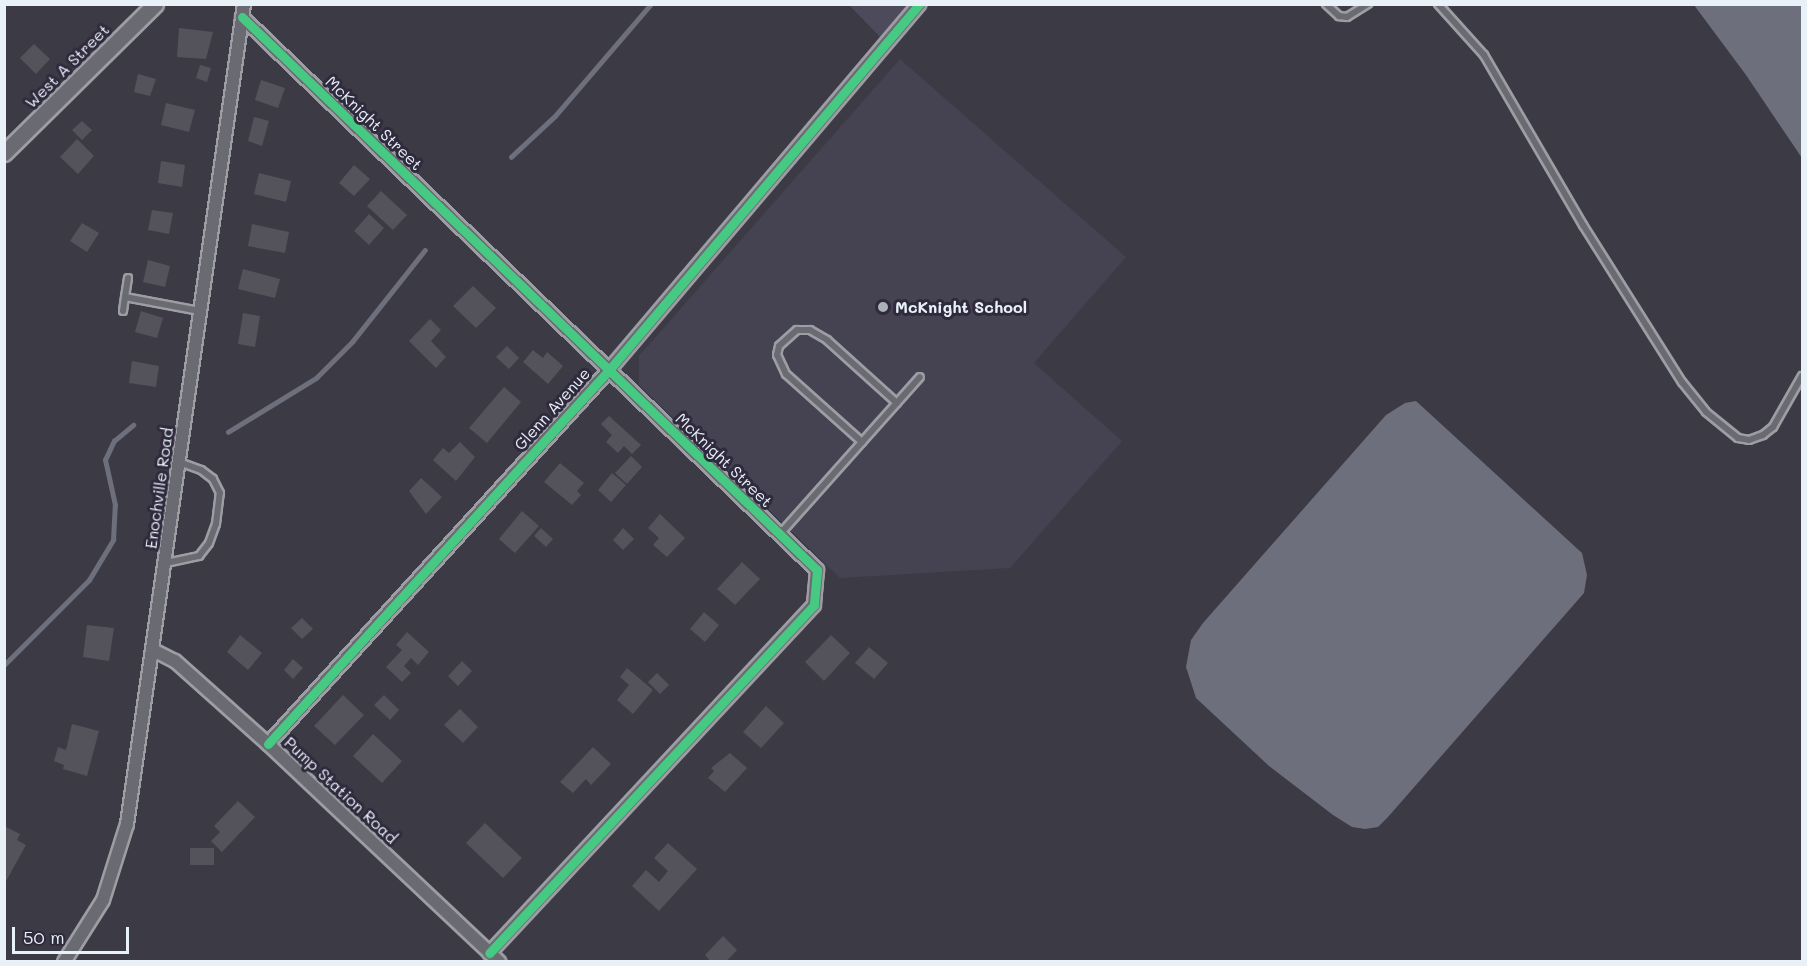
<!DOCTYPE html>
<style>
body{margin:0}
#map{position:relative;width:1807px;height:966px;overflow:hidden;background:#3c3a44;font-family:Mali,sans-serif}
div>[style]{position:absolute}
.built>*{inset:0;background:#454252}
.green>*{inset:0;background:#4d4b5b}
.water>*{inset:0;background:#6e6f7c}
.stream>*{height:4.5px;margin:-2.25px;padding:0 2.25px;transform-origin:2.25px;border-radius:2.25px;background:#6e6f7c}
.building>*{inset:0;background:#54525a}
.roads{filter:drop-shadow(2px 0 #9d9ea4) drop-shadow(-2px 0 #9d9ea4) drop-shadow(0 2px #9d9ea4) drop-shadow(0 -2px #9d9ea4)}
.service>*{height:6px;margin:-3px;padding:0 3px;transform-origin:3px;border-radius:3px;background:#6a6b72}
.minor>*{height:12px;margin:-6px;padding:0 6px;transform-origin:6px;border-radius:6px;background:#6a6b72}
.tertiary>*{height:15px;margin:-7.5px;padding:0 7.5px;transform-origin:7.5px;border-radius:7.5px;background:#6a6b72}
.cycleway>*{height:9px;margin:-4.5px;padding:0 4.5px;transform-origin:4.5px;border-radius:4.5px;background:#46c982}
.dots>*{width:16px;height:16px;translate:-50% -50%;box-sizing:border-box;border:3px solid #2f2a3d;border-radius:50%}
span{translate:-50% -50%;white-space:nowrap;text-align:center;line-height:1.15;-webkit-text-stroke:6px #2f2a3d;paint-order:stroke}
.street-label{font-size:16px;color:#e8f1f8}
.poi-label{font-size:16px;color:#e8f1f8;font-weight:700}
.left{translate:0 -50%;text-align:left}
.frame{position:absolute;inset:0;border:6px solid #e8f1f8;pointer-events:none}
.scale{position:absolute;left:12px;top:927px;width:117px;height:27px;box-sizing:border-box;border:3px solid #e8f1f8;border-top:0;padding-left:8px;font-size:18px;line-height:21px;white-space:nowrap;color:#e8f1f8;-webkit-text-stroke:4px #2f2a3d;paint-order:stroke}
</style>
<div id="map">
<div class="built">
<i style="clip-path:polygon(900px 59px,1126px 257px,1034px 363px,1122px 441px,1010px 568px,840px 578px,639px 385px,639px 356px)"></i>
</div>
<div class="green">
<i style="clip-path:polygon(849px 5px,919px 5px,886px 43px)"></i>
</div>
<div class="water">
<i style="clip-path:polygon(1694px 5px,1802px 5px,1802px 158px,1746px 75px)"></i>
<i style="clip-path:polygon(1416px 401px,1582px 553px,1587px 575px,1584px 593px,1388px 817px,1378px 827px,1365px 829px,1352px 827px,1333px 815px,1269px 766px,1196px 698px,1186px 667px,1191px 640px,1203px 623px,1386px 415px,1405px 403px)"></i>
</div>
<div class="stream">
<i style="left:511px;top:157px;width:60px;rotate:-43deg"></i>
<i style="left:555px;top:116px;width:148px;rotate:-49.4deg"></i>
<i style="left:228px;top:432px;width:103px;rotate:-31.5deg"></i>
<i style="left:316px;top:378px;width:51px;rotate:-45deg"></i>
<i style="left:352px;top:342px;width:117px;rotate:-51.6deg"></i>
<i style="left:4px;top:665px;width:120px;rotate:-45deg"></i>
<i style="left:89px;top:580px;width:47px;rotate:-59deg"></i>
<i style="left:113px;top:540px;width:35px;rotate:-87deg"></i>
<i style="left:115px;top:505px;width:46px;rotate:-102.5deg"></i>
<i style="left:105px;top:460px;width:21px;rotate:-65deg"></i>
<i style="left:114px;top:441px;width:25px;rotate:-40deg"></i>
</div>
<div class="building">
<i style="clip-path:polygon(179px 28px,213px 32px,206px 59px,177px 57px)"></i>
<i style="clip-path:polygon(34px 44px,50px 59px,36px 74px,20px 58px)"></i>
<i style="clip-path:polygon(200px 65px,211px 68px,207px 82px,196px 78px)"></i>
<i style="clip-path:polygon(138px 74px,156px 79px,150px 96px,134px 92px)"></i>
<i style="clip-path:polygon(261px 80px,285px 88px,278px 108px,255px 100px)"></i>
<i style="clip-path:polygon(166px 103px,195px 110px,189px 132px,161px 125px)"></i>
<i style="clip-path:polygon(254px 117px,269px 121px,262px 146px,248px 141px)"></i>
<i style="clip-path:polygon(82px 121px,92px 130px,82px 140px,72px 130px)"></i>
<i style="clip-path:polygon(77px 139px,94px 156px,78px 174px,60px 157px)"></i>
<i style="clip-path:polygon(161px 161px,185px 165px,182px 187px,158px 183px)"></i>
<i style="clip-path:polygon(354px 165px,370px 179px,354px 196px,339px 183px)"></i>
<i style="clip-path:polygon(259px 173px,291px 181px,286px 202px,254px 194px)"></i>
<i style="clip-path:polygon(381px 191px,407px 215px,393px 230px,367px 206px)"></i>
<i style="clip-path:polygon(152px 210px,173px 213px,169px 234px,148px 230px)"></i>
<i style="clip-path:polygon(369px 214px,384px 228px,369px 245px,354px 231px)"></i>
<i style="clip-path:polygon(82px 223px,99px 233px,87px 252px,70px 241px)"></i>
<i style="clip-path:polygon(252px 224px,289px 232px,285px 253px,248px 246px)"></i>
<i style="clip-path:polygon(148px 260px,170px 266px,165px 287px,143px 282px)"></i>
<i style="clip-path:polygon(243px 269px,280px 279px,275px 298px,238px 289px)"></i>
<i style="clip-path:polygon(473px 286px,496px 308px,476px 328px,453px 306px)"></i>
<i style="clip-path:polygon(141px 311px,163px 318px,157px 338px,135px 332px)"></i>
<i style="clip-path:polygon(243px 313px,260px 316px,255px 347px,238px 344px)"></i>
<i style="clip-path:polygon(430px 319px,441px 330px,431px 341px,446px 357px,436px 368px,409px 341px)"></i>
<i style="clip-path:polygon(507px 346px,519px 358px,509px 369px,496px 357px)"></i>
<i style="clip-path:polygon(533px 350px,543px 358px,547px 352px,563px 366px,548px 384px,523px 362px)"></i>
<i style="clip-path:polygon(132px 361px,159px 366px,156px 387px,129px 383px)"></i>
<i style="clip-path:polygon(504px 387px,521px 402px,487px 443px,469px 428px)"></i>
<i style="clip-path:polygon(609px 416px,641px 445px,632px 454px,624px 446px,618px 453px,606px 442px,612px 435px,601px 424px)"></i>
<i style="clip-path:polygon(460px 442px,475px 457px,456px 481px,433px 460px,443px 448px,449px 453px)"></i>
<i style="clip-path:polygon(631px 456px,642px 467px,627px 484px,615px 473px)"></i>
<i style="clip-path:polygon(560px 463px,584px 483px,577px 491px,581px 495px,572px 505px,544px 482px)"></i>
<i style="clip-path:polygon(612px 473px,626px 485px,611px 502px,598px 490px)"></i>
<i style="clip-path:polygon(421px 478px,442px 497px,426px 514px,409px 491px)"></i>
<i style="clip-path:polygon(522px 511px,539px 526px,515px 553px,499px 539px)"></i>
<i style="clip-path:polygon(660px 514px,685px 538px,667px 557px,653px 545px,659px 538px,648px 528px)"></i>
<i style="clip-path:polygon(541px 528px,553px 539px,546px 547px,534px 536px)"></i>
<i style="clip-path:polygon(623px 528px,634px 539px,623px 550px,613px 540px)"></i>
<i style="clip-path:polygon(742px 562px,760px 579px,735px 605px,717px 589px)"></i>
<i style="clip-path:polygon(704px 612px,719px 625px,705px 642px,690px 629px)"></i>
<i style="clip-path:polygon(302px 618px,313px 629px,302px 639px,291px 628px)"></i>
<i style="clip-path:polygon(87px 625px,114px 628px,109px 661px,83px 657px)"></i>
<i style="clip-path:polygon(407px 632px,429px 652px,418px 665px,411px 658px,404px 666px,411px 673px,402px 682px,386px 667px,402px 650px,396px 645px)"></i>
<i style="clip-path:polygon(240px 635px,262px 653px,248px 670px,227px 652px)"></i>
<i style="clip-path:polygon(831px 635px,850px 653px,824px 681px,805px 662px)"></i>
<i style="clip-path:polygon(869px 647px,888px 663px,874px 679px,855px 663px)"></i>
<i style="clip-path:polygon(293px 659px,303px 668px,293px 679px,284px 670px)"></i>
<i style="clip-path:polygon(462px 661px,472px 671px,458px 686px,448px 676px)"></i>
<i style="clip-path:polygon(627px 668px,653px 690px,633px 714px,617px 700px,629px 685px,620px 677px)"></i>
<i style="clip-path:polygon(657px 673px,669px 685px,660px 694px,648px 682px)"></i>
<i style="clip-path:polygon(343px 695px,364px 715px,335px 745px,314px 726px)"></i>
<i style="clip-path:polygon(384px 695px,399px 710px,390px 720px,374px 705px)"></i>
<i style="clip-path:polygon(766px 706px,784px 723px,761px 748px,743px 732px)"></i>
<i style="clip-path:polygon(460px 709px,478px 727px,463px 743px,444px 725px)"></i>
<i style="clip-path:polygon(72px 724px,99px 731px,87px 776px,63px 769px,64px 765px,54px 761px,58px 747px,66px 750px)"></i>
<i style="clip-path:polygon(373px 734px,402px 761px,382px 783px,353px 756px)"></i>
<i style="clip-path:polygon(593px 747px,611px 764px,591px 785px,586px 779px,573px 793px,560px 782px)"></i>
<i style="clip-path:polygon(730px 753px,747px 768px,725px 792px,708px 778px,714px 771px,711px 768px)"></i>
<i style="clip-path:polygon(238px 801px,255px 817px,222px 852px,211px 841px,220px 832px,214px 826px)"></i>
<i style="clip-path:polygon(485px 823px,522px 858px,503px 878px,466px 843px)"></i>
<i style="clip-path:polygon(4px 826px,20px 834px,17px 840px,26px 845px,4px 885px)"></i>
<i style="clip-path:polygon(668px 843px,697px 869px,659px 911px,632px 886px,646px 870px,659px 882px,668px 871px,654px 858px)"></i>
<i style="clip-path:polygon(190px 848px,214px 848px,214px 865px,190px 865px)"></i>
<i style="clip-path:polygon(723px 936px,737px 950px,726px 962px,711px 962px,705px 955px)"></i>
</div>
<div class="roads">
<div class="service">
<i style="left:1326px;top:4px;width:18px;rotate:43deg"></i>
<i style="left:1339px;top:16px;width:8px;rotate:7deg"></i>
<i style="left:1347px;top:17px;width:25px;rotate:-32deg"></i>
<i style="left:1438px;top:4px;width:69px;rotate:48deg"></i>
<i style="left:1484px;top:55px;width:197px;rotate:59.8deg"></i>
<i style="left:1583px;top:225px;width:186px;rotate:57.8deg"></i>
<i style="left:1682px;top:382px;width:38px;rotate:51deg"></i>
<i style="left:1706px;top:412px;width:41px;rotate:39.1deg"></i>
<i style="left:1738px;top:438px;width:11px;rotate:10deg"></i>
<i style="left:1749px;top:440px;width:15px;rotate:-20deg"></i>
<i style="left:1763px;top:435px;width:13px;rotate:-39deg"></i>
<i style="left:1773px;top:427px;width:59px;rotate:-60.4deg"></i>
<i style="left:128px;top:278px;width:19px;rotate:99deg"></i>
<i style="left:125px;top:297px;width:76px;rotate:10.6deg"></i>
<i style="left:123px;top:311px;width:14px;rotate:-82deg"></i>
<i style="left:862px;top:442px;width:102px;rotate:-138.2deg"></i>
<i style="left:786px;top:374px;width:21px;rotate:-115deg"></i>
<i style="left:777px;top:355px;width:9px;rotate:-77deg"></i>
<i style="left:779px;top:346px;width:24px;rotate:-42deg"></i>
<i style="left:797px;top:330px;width:13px"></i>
<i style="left:810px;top:330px;width:20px;rotate:30deg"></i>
<i style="left:827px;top:340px;width:94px;rotate:42deg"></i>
<i style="left:780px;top:534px;width:210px;rotate:-48.3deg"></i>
<i style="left:166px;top:563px;width:34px;rotate:-12deg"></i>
<i style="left:199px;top:556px;width:16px;rotate:-52deg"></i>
<i style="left:209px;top:543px;width:20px;rotate:-70deg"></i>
<i style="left:216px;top:524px;width:31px;rotate:-83deg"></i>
<i style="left:220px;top:493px;width:16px;rotate:-117deg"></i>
<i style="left:213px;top:479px;width:15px;rotate:-143deg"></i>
<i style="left:201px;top:470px;width:23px;rotate:-160deg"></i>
</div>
<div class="minor">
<i style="left:242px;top:17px;width:798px;rotate:43.88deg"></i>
<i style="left:817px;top:570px;width:35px;rotate:95deg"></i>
<i style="left:814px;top:605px;width:476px;rotate:133deg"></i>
<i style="left:153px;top:650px;width:25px;rotate:27deg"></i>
<i style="left:175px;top:661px;width:125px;rotate:41.7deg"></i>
<i style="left:268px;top:744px;width:318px;rotate:43.3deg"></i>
<i style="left:268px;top:744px;width:506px;rotate:-47.64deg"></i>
<i style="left:609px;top:370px;width:480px;rotate:-49.7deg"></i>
<i style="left:64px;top:962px;width:73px;rotate:-57.8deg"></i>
<i style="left:103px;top:900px;width:80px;rotate:-72.5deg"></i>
<i style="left:127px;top:824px;width:828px;rotate:-81.88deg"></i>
</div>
<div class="tertiary">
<i style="left:4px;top:153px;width:212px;rotate:-44.6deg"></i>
</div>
</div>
<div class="cycleway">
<i style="left:242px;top:17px;width:798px;rotate:43.88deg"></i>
<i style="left:817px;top:570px;width:35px;rotate:95deg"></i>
<i style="left:814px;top:605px;width:476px;rotate:133deg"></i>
<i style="left:268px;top:744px;width:506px;rotate:-47.64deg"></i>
<i style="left:609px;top:370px;width:480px;rotate:-49.7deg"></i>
</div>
<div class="dots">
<i style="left:883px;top:307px;background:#acb1b9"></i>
</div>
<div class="street-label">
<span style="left:67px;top:66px;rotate:-45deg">West A Street</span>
<span style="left:374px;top:123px;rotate:44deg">McKnight Street</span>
<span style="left:552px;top:409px;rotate:-48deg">Glenn Avenue</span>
<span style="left:724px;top:460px;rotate:44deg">McKnight Street</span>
<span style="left:159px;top:488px;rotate:-82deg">Enochville Road</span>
<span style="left:341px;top:790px;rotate:43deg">Pump Station Road</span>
</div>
<div class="poi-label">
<span class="left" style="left:895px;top:307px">McKnight School</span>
</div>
<div class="frame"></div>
<div class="scale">50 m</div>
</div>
